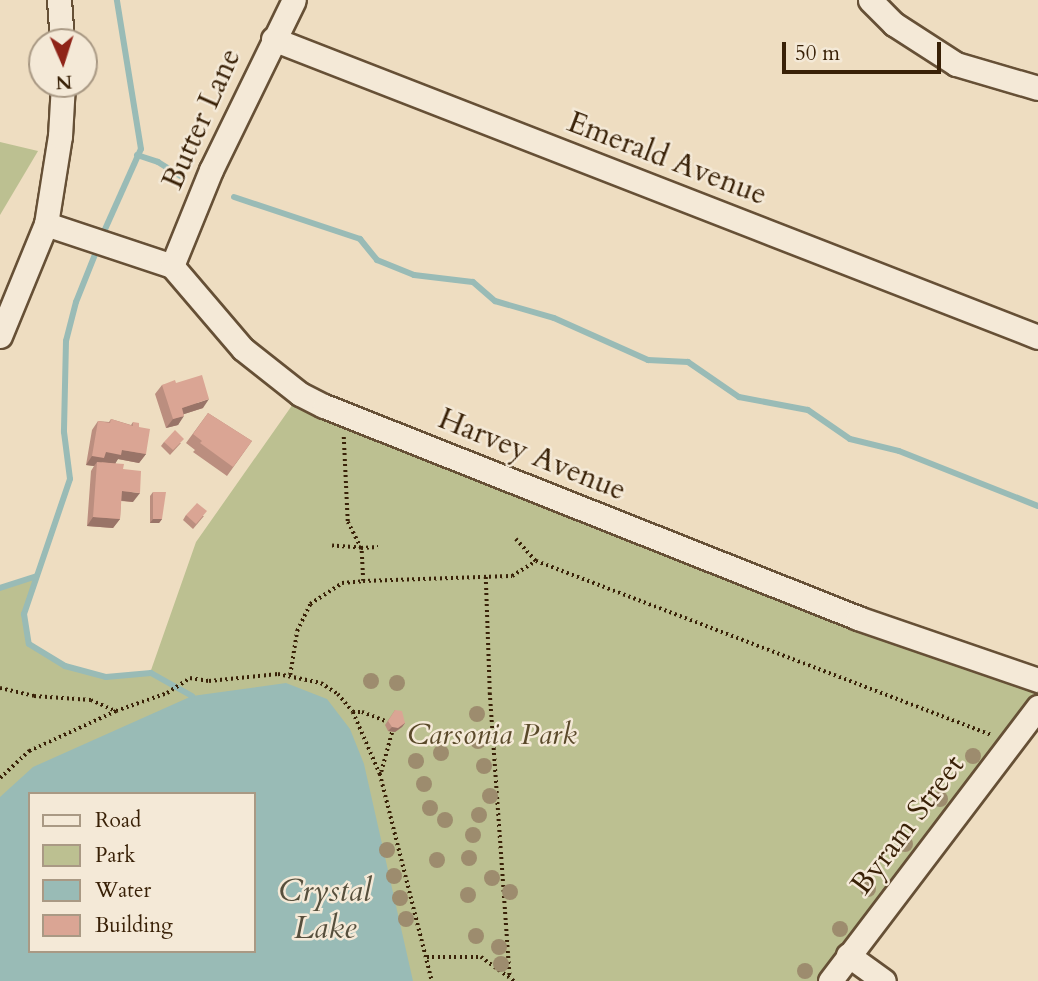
<!DOCTYPE html>
<style>
body{margin:0}
#map{position:relative;width:1038px;height:981px;overflow:hidden;background:#eeddc1;font-family:Cardo,serif}
div>[style]{position:absolute}
.green>*{inset:0;background:#bcc091}
.water>*{inset:0;background:#99bbb6}
.stream>*{height:6px;margin:-3px;padding:0 3px;transform-origin:3px;border-radius:3px;background:#99bbb6}
.path>*{height:3.5px;margin-top:-1.75px;transform-origin:0;background:repeating-linear-gradient(90deg,#392107 0 2px,transparent 0 5.5px)}
.roads{filter:drop-shadow(2px 0 #665036) drop-shadow(-2px 0 #665036) drop-shadow(0 2px #665036) drop-shadow(0 -2px #665036)}
.minor>*{height:23px;margin:-11.5px;padding:0 11.5px;transform-origin:11.5px;border-radius:11.5px;background:#f4e9d7}
.trees>*{width:16px;height:16px;margin:-8px;border-radius:50%;background:#9d8c6e}
.wall>*{inset:0;background:#bb8e7f}
.shaded-wall>*{inset:0;background:#997468}
.building>*{inset:0;background:#daa594}
span{translate:-50% -50%;white-space:nowrap;text-align:center;line-height:1.15;-webkit-text-stroke:5px #f4e9d7;paint-order:stroke}
.street-label{font-size:30px;color:#392107}
.park-label{font-size:30px;color:#5a492a;font-style:italic}
.water-label{font-size:32px;color:#564f3c;font-style:italic}
.legend{position:absolute;left:28px;top:792px;width:228px;height:161px;box-sizing:border-box;background:#f4e9d7;border:2px solid #a99984;margin:0;padding:9px 12px;list-style:none;font-size:21px;color:#392107}
.legend li{display:flex;align-items:center;gap:14px;height:35px}
.legend b{width:35px;border:2px solid #a99984}
.north{position:absolute;left:28px;top:28px;width:70px;height:70px;box-sizing:border-box;background:#f4e9d7;border:2px solid #a99984;border-radius:50%;rotate:177deg;font-size:19px;font-weight:700;line-height:28px;text-align:center;color:#392107}
.north::after{content:'';display:block;margin:auto;width:24px;height:32px;background:#8f2418;clip-path:polygon(50% 0,100% 100%,50% 72%,0 100%)}
.scale{position:absolute;left:782px;top:42px;width:159px;height:32px;box-sizing:border-box;border:4px solid #392107;border-top:0;padding-left:9px;font-size:21px;line-height:24px;white-space:nowrap;color:#392107;-webkit-text-stroke:5px #f4e9d7;paint-order:stroke}
</style>
<div id="map">
<div class="green">
<i style="clip-path:polygon(0 142px,38px 151px,0 215px)"></i>
<i style="clip-path:polygon(evenodd,300px 394px,1038px 680px,1038px 707px,830px 981px,0 981px,0 589px,36px 576px,24px 614px,29px 644px,65px 665px,106px 677px,150px 673px,196px 542px,300px 394px,30px 794px,254px 794px,254px 951px,30px 951px,30px 794px)"></i>
</div>
<div class="water">
<i style="clip-path:polygon(evenodd,286px 683px,327px 699px,350px 729px,364px 764px,413px 981px,0 981px,0 797px,33px 767px,192px 696px,286px 683px,30px 794px,254px 794px,254px 951px,30px 951px,30px 794px)"></i>
</div>
<div class="stream">
<i style="left:137px;top:155px;width:22px;rotate:18deg"></i>
<i style="left:158px;top:162px;width:26px;rotate:32deg"></i>
<i style="left:234px;top:197px;width:133px;rotate:18.4deg"></i>
<i style="left:360px;top:239px;width:27px;rotate:51deg"></i>
<i style="left:377px;top:260px;width:40px;rotate:22deg"></i>
<i style="left:414px;top:275px;width:59px;rotate:6.8deg"></i>
<i style="left:473px;top:282px;width:29px;rotate:41deg"></i>
<i style="left:495px;top:301px;width:61px;rotate:16.1deg"></i>
<i style="left:554px;top:318px;width:103px;rotate:24.1deg"></i>
<i style="left:648px;top:360px;width:40px;rotate:2.9deg"></i>
<i style="left:688px;top:362px;width:62px;rotate:34.5deg"></i>
<i style="left:739px;top:397px;width:70px;rotate:10.7deg"></i>
<i style="left:808px;top:410px;width:51px;rotate:34.6deg"></i>
<i style="left:850px;top:439px;width:50px;rotate:13.8deg"></i>
<i style="left:899px;top:451px;width:149px;rotate:21.6deg"></i>
<i style="left:102px;top:236px;width:95px;rotate:-65.9deg"></i>
<i style="left:141px;top:149px;width:151px;rotate:-99.2deg"></i>
<i style="left:98px;top:247px;width:59px;rotate:111.8deg"></i>
<i style="left:76px;top:302px;width:40px;rotate:104.4deg"></i>
<i style="left:66px;top:341px;width:91px;rotate:91.3deg"></i>
<i style="left:64px;top:432px;width:47px;rotate:82.7deg"></i>
<i style="left:70px;top:479px;width:143px;rotate:108.8deg"></i>
<i style="left:24px;top:614px;width:30px;rotate:81deg"></i>
<i style="left:29px;top:644px;width:42px;rotate:31.4deg"></i>
<i style="left:65px;top:666px;width:42px;rotate:15deg"></i>
<i style="left:106px;top:677px;width:45px;rotate:-5.1deg"></i>
<i style="left:151px;top:673px;width:47px;rotate:29.3deg"></i>
<i style="left:0;top:588px;width:38px;rotate:-18deg"></i>
</div>
<div class="path">
<i style="left:344px;top:437px;width:85px;rotate:87.3deg"></i>
<i style="left:348px;top:522px;width:29px;rotate:63deg"></i>
<i style="left:361px;top:548px;width:17px;rotate:-3deg"></i>
<i style="left:516px;top:539px;width:30px;rotate:48deg"></i>
<i style="left:486px;top:577px;width:116px;rotate:88deg"></i>
<i style="left:490px;top:693px;width:286px;rotate:86deg"></i>
<i style="left:363px;top:581px;width:149px;rotate:-1.9deg"></i>
<i style="left:512px;top:576px;width:28px;rotate:-32deg"></i>
<i style="left:536px;top:561px;width:488px;rotate:20.9deg"></i>
<i style="left:290px;top:675px;width:45px;rotate:-81deg"></i>
<i style="left:297px;top:631px;width:30px;rotate:-64deg"></i>
<i style="left:310px;top:604px;width:38px;rotate:-33deg"></i>
<i style="left:342px;top:583px;width:21px;rotate:-5deg"></i>
<i style="left:363px;top:581px;width:33px;rotate:-93deg"></i>
<i style="left:361px;top:548px;width:29px;rotate:-176deg"></i>
<i style="left:0;top:688px;width:35px;rotate:13deg"></i>
<i style="left:34px;top:696px;width:57px;rotate:4deg"></i>
<i style="left:91px;top:700px;width:27px;rotate:24deg"></i>
<i style="left:353px;top:712px;width:9px"></i>
<i style="left:362px;top:712px;width:31px;rotate:21deg"></i>
<i style="left:381px;top:772px;width:46px;rotate:-74.7deg"></i>
<i style="left:0;top:778px;width:40px;rotate:-43deg"></i>
<i style="left:29px;top:751px;width:96px;rotate:-24.7deg"></i>
<i style="left:116px;top:711px;width:54px;rotate:-19.4deg"></i>
<i style="left:167px;top:693px;width:27px;rotate:-33deg"></i>
<i style="left:190px;top:678px;width:19px;rotate:9deg"></i>
<i style="left:209px;top:681px;width:69px;rotate:-5.8deg"></i>
<i style="left:278px;top:674px;width:44px;rotate:11.8deg"></i>
<i style="left:321px;top:683px;width:20px;rotate:33deg"></i>
<i style="left:338px;top:694px;width:23px;rotate:50deg"></i>
<i style="left:353px;top:712px;width:68px;rotate:66.5deg"></i>
<i style="left:380px;top:774px;width:213px;rotate:75.9deg"></i>
<i style="left:427px;top:957px;width:54px"></i>
<i style="left:481px;top:957px;width:41px;rotate:36deg"></i>
</div>
<div class="roads">
<div class="minor">
<i style="left:59px;top:0;width:42px;rotate:85.9deg"></i>
<i style="left:870px;top:0;width:34px;rotate:45deg"></i>
<i style="left:894px;top:24px;width:74px;rotate:32.8deg"></i>
<i style="left:956px;top:64px;width:85px;rotate:16.3deg"></i>
<i style="left:273px;top:39px;width:821px;rotate:21.28deg"></i>
<i style="left:46px;top:224px;width:133px;rotate:18.4deg"></i>
<i style="left:172px;top:266px;width:109px;rotate:49.5deg"></i>
<i style="left:243px;top:349px;width:73px;rotate:38.3deg"></i>
<i style="left:300px;top:394px;width:27px;rotate:27deg"></i>
<i style="left:324px;top:406px;width:575px;rotate:21.65deg"></i>
<i style="left:858px;top:618px;width:190px;rotate:19deg"></i>
<i style="left:172px;top:266px;width:104px;rotate:-67.9deg"></i>
<i style="left:211px;top:170px;width:189px;rotate:-64deg"></i>
<i style="left:0;top:336px;width:121px;rotate:-67.7deg"></i>
<i style="left:46px;top:224px;width:89px;rotate:-81deg"></i>
<i style="left:60px;top:136px;width:52px;rotate:-86.7deg"></i>
<i style="left:848px;top:955px;width:44px;rotate:35.8deg"></i>
<i style="left:830px;top:981px;width:344px;rotate:-52.8deg"></i>
</div>
</div>
<div class="trees">
<i style="left:371px;top:681px"></i>
<i style="left:397px;top:683px"></i>
<i style="left:477px;top:714px"></i>
<i style="left:478px;top:741px"></i>
<i style="left:441px;top:753px"></i>
<i style="left:973px;top:756px"></i>
<i style="left:416px;top:761px"></i>
<i style="left:484px;top:766px"></i>
<i style="left:424px;top:784px"></i>
<i style="left:490px;top:796px"></i>
<i style="left:940px;top:799px"></i>
<i style="left:430px;top:808px"></i>
<i style="left:479px;top:815px"></i>
<i style="left:445px;top:820px"></i>
<i style="left:473px;top:835px"></i>
<i style="left:905px;top:844px"></i>
<i style="left:387px;top:850px"></i>
<i style="left:469px;top:858px"></i>
<i style="left:437px;top:860px"></i>
<i style="left:394px;top:876px"></i>
<i style="left:492px;top:878px"></i>
<i style="left:868px;top:889px"></i>
<i style="left:510px;top:892px"></i>
<i style="left:468px;top:895px"></i>
<i style="left:400px;top:898px"></i>
<i style="left:406px;top:919px"></i>
<i style="left:840px;top:929px"></i>
<i style="left:476px;top:936px"></i>
<i style="left:499px;top:947px"></i>
<i style="left:501px;top:964px"></i>
<i style="left:805px;top:971px"></i>
</div>
<div class="wall">
<i style="clip-path:polygon(176px 383px,203px 408px,184px 414px,178px 425px,166px 428px,155px 394px,162px 385px)"></i>
<i style="clip-path:polygon(208px 413px,252px 441px,227px 476px,193px 452px,195px 450px,186px 443px)"></i>
<i style="clip-path:polygon(111px 419px,131px 425px,133px 422px,139px 427px,146px 454px,139px 463px,118px 459px,115px 463px,123px 469px,133px 502px,121px 501px,120px 519px,113px 528px,87px 526px,91px 471px,94px 466px,86px 465px,92px 430px,98px 421px,109px 422px)"></i>
<i style="clip-path:polygon(164px 442px,181px 443px,170px 455px,161px 446px)"></i>
<i style="clip-path:polygon(153px 492px,162px 519px,159px 523px,150px 523px,150px 496px)"></i>
<i style="clip-path:polygon(186px 515px,204px 516px,193px 529px,183px 520px)"></i>
<i style="clip-path:polygon(395px 710px,405px 723px,402px 727px,395px 732px,388px 731px,385px 725px)"></i>
</div>
<div class="shaded-wall">
<i style="clip-path:polygon(209px 399px,203px 408px,175px 417px,182px 408px)"></i>
<i style="clip-path:polygon(184px 416px,178px 425px,166px 428px,173px 419px)"></i>
<i style="clip-path:polygon(122px 450px,146px 454px,139px 463px,118px 459px,115px 464px,102px 462px,98px 467px,97px 462px,94px 466px,86px 465px,92px 456px,106px 452px)"></i>
<i style="clip-path:polygon(122px 491px,140px 493px,133px 502px,116px 500px)"></i>
<i style="clip-path:polygon(93px 517px,120px 519px,113px 528px,87px 526px)"></i>
<i style="clip-path:polygon(153px 519px,162px 519px,159px 523px,150px 523px)"></i>
<i style="clip-path:polygon(405px 723px,402px 727px,395px 732px,388px 731px,392px 727px)"></i>
</div>
<div class="building">
<i style="clip-path:polygon(202px 375px,209px 399px,182px 408px,184px 416px,173px 419px,162px 385px,175px 380px,176px 383px)"></i>
<i style="clip-path:polygon(208px 413px,252px 441px,233px 467px,200px 443px,202px 441px,193px 434px)"></i>
<i style="clip-path:polygon(111px 419px,133px 426px,133px 422px,139px 423px,139px 427px,150px 429px,146px 454px,122px 450px,121px 455px,106px 452px,104px 458px,92px 456px,98px 421px,110px 423px)"></i>
<i style="clip-path:polygon(175px 430px,184px 439px,173px 450px,164px 442px)"></i>
<i style="clip-path:polygon(97px 462px,124px 464px,123px 469px,141px 471px,140px 493px,122px 491px,120px 519px,93px 517px)"></i>
<i style="clip-path:polygon(153px 492px,166px 492px,162px 519px,153px 519px)"></i>
<i style="clip-path:polygon(197px 503px,207px 511px,196px 524px,186px 515px)"></i>
<i style="clip-path:polygon(395px 710px,402px 711px,405px 723px,398px 728px,392px 727px,388px 721px)"></i>
</div>
<div class="street-label">
<span style="left:202px;top:119px;rotate:-66deg">Butter Lane</span>
<span style="left:667px;top:159px;rotate:21deg">Emerald Avenue</span>
<span style="left:532px;top:455px;rotate:22deg">Harvey Avenue</span>
<span style="left:908px;top:825px;rotate:-53deg">Byram Street</span>
</div>
<div class="park-label">
<span style="left:492px;top:735px">Carsonia Park</span>
</div>
<div class="water-label">
<span style="left:325px;top:910px">Crystal<br>Lake</span>
</div>
<ul class="legend">
<li><b style="height:9px;background:#f4e9d7"></b>Road</li>
<li><b style="height:19px;background:#bcc091"></b>Park</li>
<li><b style="height:19px;background:#99bbb6"></b>Water</li>
<li><b style="height:19px;background:#daa594"></b>Building</li>
</ul>
<div class="north">N</div>
<div class="scale">50 m</div>
</div>
